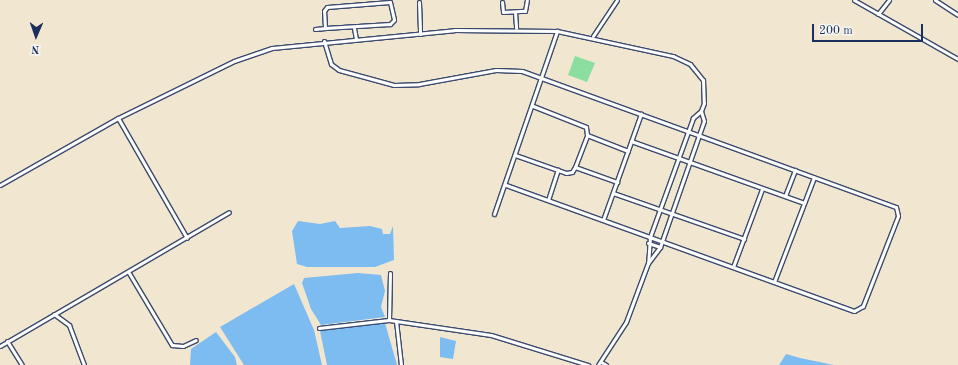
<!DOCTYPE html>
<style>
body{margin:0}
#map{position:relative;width:958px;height:365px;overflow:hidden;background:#f1e7d1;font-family:"Old Standard TT",serif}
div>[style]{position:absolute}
.green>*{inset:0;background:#8bde9f}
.water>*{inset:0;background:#7cbcf0}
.roads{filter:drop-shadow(1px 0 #3b4b6f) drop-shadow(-1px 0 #3b4b6f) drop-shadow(0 1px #3b4b6f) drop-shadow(0 -1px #3b4b6f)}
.street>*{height:3px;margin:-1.5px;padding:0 1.5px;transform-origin:1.5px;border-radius:1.5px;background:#fff}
span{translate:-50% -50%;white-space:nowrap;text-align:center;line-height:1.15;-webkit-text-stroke:4px #f6f6f2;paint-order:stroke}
.north{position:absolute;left:16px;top:16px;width:40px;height:40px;-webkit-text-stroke:3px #f6f6f2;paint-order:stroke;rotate:182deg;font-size:11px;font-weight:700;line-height:16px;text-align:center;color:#1b2f5e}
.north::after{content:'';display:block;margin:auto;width:14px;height:18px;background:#1b2f5e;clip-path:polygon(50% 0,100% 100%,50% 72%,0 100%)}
.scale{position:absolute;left:812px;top:24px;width:111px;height:18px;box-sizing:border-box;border:2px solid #1b2f5e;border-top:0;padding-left:5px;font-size:12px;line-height:14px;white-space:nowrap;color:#1b2f5e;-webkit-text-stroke:3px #f6f6f2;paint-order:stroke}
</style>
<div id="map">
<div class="green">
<i style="clip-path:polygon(575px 56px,595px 63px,587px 82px,568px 75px)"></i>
</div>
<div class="water">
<i style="clip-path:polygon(298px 221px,320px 224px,335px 221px,340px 228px,370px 226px,382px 229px,383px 234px,390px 234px,393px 226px,394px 260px,375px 267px,307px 267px,297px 264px,292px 231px)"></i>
<i style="clip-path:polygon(358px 273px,381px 275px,385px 291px,381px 307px,385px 317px,321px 325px,311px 309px,302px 283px,304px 278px)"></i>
<i style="clip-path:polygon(294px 284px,314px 330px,322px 365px,244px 365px,220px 327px)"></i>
<i style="clip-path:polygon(385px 323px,397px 365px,327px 365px,320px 331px)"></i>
<i style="clip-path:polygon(216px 332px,235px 357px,237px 365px,190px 365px,191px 349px)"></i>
<i style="clip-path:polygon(440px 337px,456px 341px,453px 359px,440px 357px)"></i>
<i style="clip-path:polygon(786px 354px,800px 358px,834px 365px,779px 365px)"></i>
</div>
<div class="roads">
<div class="street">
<i style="left:854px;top:0;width:120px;rotate:29.6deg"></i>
<i style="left:935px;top:0;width:27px;rotate:33deg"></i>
<i style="left:390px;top:2px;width:18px;rotate:77deg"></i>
<i style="left:394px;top:20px;width:6px;rotate:135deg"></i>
<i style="left:390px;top:24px;width:65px;rotate:176.5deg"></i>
<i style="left:325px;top:28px;width:17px;rotate:-93deg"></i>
<i style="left:324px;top:11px;width:5px;rotate:-53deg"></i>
<i style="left:327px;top:7px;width:63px;rotate:-4.5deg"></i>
<i style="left:419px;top:2px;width:32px;rotate:88deg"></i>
<i style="left:502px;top:2px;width:10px;rotate:84deg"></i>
<i style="left:503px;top:12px;width:22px;rotate:-3deg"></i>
<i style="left:525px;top:11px;width:11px;rotate:-80deg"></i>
<i style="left:515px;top:12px;width:16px;rotate:86deg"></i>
<i style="left:878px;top:14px;width:18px;rotate:-52deg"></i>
<i style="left:354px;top:28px;width:11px;rotate:80deg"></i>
<i style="left:315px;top:29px;width:11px;rotate:-5deg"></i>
<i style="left:593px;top:36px;width:43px;rotate:-56.3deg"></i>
<i style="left:324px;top:41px;width:24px;rotate:73deg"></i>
<i style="left:331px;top:64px;width:10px;rotate:37deg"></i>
<i style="left:339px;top:70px;width:57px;rotate:15.3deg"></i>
<i style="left:394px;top:85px;width:25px;rotate:-2deg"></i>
<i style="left:419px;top:84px;width:78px;rotate:-10.3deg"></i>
<i style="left:496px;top:70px;width:26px;rotate:2deg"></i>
<i style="left:522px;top:71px;width:398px;rotate:20deg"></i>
<i style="left:896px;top:207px;width:9px;rotate:77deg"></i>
<i style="left:898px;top:216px;width:97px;rotate:111.3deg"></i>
<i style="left:863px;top:306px;width:10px;rotate:151deg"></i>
<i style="left:854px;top:311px;width:371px;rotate:-160.1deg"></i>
<i style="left:533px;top:106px;width:57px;rotate:21.6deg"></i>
<i style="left:586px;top:127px;width:8px;rotate:83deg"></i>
<i style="left:587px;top:135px;width:44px;rotate:21.3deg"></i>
<i style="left:118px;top:118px;width:138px;rotate:60.1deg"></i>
<i style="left:631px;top:141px;width:184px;rotate:19.7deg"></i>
<i style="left:515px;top:155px;width:54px;rotate:19.4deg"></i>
<i style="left:566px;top:173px;width:6px;rotate:-9deg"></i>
<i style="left:572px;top:172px;width:6px;rotate:-59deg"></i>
<i style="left:575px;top:167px;width:45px;rotate:19.7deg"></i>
<i style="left:575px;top:167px;width:34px;rotate:-69deg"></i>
<i style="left:0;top:185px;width:136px;rotate:-29.6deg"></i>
<i style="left:118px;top:118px;width:129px;rotate:-26.2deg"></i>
<i style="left:234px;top:61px;width:40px;rotate:-18.9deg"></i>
<i style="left:272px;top:48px;width:183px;rotate:-5.6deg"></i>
<i style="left:454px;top:30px;width:103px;rotate:0.6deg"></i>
<i style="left:557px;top:31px;width:119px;rotate:12.2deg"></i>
<i style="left:673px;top:56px;width:19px;rotate:25deg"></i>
<i style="left:690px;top:64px;width:21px;rotate:51deg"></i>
<i style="left:703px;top:80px;width:23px;rotate:88deg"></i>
<i style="left:704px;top:103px;width:9px;rotate:111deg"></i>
<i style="left:701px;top:111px;width:11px;rotate:139deg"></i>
<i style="left:693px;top:118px;width:127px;rotate:109.9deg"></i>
<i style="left:650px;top:237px;width:26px;rotate:94deg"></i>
<i style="left:613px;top:193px;width:139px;rotate:19.3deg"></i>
<i style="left:785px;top:196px;width:28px;rotate:-69deg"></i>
<i style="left:548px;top:200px;width:32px;rotate:-72deg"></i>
<i style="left:494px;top:214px;width:194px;rotate:-71deg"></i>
<i style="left:603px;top:220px;width:113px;rotate:-70.3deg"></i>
<i style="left:648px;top:243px;width:13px;rotate:18deg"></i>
<i style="left:733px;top:267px;width:83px;rotate:-69.6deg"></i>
<i style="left:129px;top:273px;width:84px;rotate:59.2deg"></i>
<i style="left:172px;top:345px;width:11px;rotate:5deg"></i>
<i style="left:183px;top:346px;width:14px;rotate:-25deg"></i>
<i style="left:390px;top:273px;width:47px;rotate:91.2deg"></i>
<i style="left:389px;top:320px;width:103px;rotate:8.4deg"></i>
<i style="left:491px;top:335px;width:102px;rotate:17.2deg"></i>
<i style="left:774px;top:282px;width:112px;rotate:-69.1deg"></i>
<i style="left:54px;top:314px;width:19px;rotate:36deg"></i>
<i style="left:69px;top:325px;width:43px;rotate:69.4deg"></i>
<i style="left:396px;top:321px;width:44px;rotate:83.5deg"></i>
<i style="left:319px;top:328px;width:70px;rotate:-6.5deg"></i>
<i style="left:7px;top:341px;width:28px;rotate:58deg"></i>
<i style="left:0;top:346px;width:265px;rotate:-30.3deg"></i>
<i style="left:601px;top:362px;width:6px;rotate:31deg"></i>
<i style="left:598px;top:365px;width:51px;rotate:-56.9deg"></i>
<i style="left:626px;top:322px;width:63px;rotate:-69.6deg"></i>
<i style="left:648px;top:263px;width:20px;rotate:-53deg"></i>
<i style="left:660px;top:247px;width:133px;rotate:-70.8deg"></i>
<i style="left:704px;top:121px;width:10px;rotate:-107deg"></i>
</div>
</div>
<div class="north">N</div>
<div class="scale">200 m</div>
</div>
